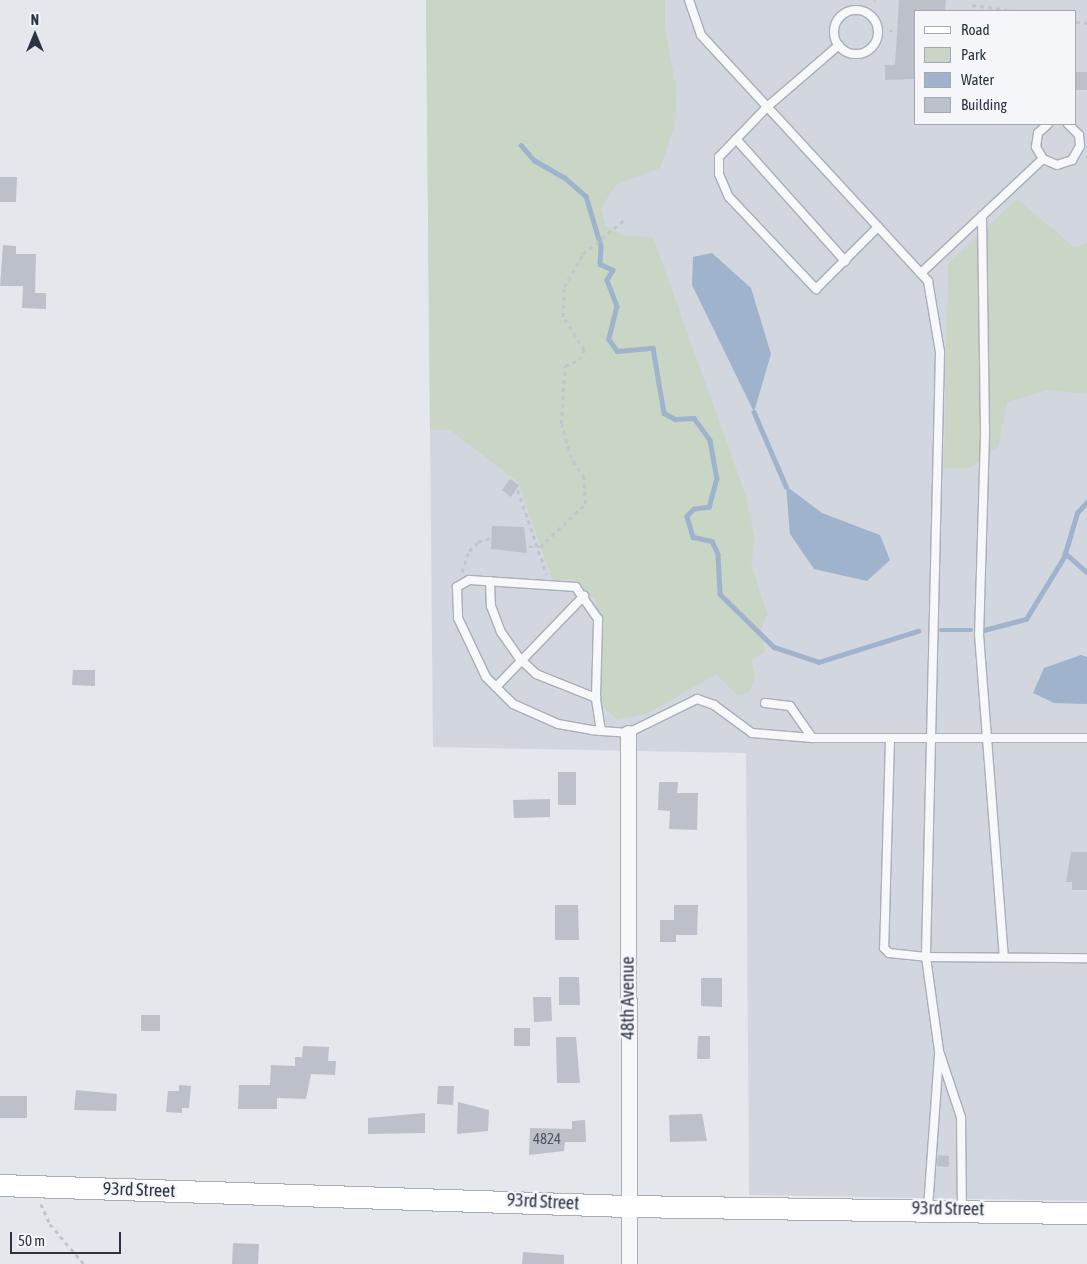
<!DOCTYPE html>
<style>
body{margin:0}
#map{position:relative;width:1087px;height:1264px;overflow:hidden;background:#e4e7ec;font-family:"Asap Condensed",sans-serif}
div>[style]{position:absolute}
.built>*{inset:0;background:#d2d6de}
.green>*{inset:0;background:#c9d6c5}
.water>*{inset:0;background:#9fb4cc}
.stream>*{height:4.5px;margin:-2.25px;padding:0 2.25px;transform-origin:2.25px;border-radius:2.25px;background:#9fb4cc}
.building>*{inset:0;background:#bbc0ca}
.path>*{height:2.5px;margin-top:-1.25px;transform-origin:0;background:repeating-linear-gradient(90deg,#c2c5cb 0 4px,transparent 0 8px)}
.roads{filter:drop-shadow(1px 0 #a9aeb7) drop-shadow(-1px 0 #a9aeb7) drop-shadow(0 1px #a9aeb7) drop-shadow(0 -1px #a9aeb7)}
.lane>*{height:8px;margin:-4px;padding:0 4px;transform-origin:4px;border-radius:4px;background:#f7f8fa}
.lane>.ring{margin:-4px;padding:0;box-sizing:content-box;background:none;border:8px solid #f7f8fa;border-radius:50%}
.street>*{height:15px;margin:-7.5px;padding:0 7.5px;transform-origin:7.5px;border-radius:7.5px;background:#f7f8fa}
.secondary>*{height:21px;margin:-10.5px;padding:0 10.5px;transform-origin:10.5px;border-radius:10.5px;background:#fff}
span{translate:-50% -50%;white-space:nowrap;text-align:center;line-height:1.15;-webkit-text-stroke:5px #f4f6f9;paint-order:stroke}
.number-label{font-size:15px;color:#4f5766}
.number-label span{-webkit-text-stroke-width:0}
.street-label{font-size:18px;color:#2b3445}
.legend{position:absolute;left:914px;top:10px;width:162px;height:115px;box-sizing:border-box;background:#f4f6f9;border:1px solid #a4a8b1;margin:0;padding:6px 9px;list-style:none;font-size:15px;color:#2b3445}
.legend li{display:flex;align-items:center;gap:10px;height:25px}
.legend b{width:25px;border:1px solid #a4a8b1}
.north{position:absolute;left:10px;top:10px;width:50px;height:50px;-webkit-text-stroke:4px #f4f6f9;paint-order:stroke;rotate:0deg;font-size:14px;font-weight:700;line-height:20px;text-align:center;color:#2b3445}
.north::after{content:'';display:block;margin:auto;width:18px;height:22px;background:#2b3445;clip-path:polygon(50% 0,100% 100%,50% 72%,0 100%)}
.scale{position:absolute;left:10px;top:1232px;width:111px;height:22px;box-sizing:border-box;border:2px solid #2b3445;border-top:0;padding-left:6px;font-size:15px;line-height:18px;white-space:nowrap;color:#2b3445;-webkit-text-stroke:4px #f4f6f9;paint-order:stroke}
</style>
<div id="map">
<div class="built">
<i style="clip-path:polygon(evenodd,426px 0,1087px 0,1087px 1201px,749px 1195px,746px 753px,433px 747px,426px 0,916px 11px,1076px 11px,1076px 124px,916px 124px,916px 11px)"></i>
</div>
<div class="green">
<i style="clip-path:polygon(426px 0,665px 0,665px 27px,677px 93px,674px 128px,660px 168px,616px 185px,601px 208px,605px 225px,624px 236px,653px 237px,747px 499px,755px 542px,751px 563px,767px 614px,761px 628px,765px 652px,751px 660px,755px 678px,749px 692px,738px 696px,716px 674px,649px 713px,617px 720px,602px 705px,596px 600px,575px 580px,552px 579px,518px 482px,450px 430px,430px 430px)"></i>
<i style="clip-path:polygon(1017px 199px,1074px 247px,1087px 243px,1087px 394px,1047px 390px,1007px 402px,998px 447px,970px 468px,944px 468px,948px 264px)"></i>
</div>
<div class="water">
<i style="clip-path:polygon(712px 253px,751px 288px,771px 354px,754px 412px,692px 285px,693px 257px)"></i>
<i style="clip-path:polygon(786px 486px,822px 513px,880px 535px,890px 560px,867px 581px,814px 569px,790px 534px)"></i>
<i style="clip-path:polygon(1081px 655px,1087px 657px,1087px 704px,1054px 703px,1033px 693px,1044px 668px)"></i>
</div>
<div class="stream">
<i style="left:521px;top:145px;width:20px;rotate:49deg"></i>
<i style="left:534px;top:160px;width:34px;rotate:30deg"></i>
<i style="left:564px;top:177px;width:29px;rotate:41deg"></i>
<i style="left:586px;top:196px;width:52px;rotate:73.3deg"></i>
<i style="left:601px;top:246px;width:18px;rotate:93deg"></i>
<i style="left:600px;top:264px;width:14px;rotate:25deg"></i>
<i style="left:613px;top:270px;width:12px;rotate:121deg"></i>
<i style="left:607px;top:280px;width:28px;rotate:69deg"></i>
<i style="left:617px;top:306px;width:34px;rotate:104deg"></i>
<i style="left:609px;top:339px;width:14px;rotate:56deg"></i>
<i style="left:617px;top:351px;width:36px;rotate:-5deg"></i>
<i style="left:653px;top:348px;width:66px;rotate:80.4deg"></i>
<i style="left:664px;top:413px;width:13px;rotate:29deg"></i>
<i style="left:675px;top:419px;width:19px;rotate:-3deg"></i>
<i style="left:694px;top:418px;width:27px;rotate:54deg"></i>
<i style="left:710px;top:440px;width:39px;rotate:80deg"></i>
<i style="left:717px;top:478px;width:30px;rotate:105deg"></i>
<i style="left:709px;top:507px;width:15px;rotate:172deg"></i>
<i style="left:694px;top:509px;width:10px;rotate:135deg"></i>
<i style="left:687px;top:516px;width:22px;rotate:74deg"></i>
<i style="left:693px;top:537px;width:19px;rotate:12deg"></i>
<i style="left:712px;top:541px;width:14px;rotate:65deg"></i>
<i style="left:718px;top:554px;width:40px;rotate:87.1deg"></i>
<i style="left:720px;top:594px;width:76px;rotate:44.5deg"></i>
<i style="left:774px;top:647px;width:47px;rotate:18.4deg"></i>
<i style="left:819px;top:662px;width:104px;rotate:-17.4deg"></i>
<i style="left:754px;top:412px;width:81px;rotate:66.6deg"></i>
<i style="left:1065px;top:553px;width:29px;rotate:41deg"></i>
<i style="left:941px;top:630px;width:30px"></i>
<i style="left:984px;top:630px;width:43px;rotate:-14.7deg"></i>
<i style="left:1026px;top:619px;width:73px;rotate:-58.5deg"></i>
<i style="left:1064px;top:557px;width:46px;rotate:-73.5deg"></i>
<i style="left:1077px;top:513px;width:15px;rotate:-48deg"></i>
</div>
<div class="building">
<i style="clip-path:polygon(899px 0,946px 0,945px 11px,916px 11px,916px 79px,885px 80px,885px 65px,895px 65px)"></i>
<i style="clip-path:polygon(1076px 72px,1087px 72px,1087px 90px,1076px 90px)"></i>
<i style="clip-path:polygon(0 177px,17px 177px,16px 202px,0 202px)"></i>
<i style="clip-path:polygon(3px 245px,16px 246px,16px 254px,36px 254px,35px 293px,46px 293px,46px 309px,22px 308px,23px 286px,0 286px)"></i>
<i style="clip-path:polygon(510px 479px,519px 485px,511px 497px,502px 490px)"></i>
<i style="clip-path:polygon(492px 526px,524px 527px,527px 553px,491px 549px)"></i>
<i style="clip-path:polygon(73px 670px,95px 670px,95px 686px,72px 685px)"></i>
<i style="clip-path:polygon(558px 772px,576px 772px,576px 805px,558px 805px)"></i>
<i style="clip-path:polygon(659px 782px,678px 782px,677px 793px,698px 793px,697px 830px,669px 829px,670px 811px,658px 810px)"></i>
<i style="clip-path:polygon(550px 799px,550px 817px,514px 818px,513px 800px)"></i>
<i style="clip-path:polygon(1071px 852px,1087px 852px,1087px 890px,1072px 890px,1072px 882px,1066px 882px)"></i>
<i style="clip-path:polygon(555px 905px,578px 905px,579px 940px,555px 940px)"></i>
<i style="clip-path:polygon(674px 905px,698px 905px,697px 935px,676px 935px,676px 942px,660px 942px,660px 920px,674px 920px)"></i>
<i style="clip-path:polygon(559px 977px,579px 977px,580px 1005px,559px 1005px)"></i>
<i style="clip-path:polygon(701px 978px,722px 978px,722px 1007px,701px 1006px)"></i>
<i style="clip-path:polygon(533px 997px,551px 997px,552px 1021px,534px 1022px)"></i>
<i style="clip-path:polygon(141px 1015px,160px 1015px,160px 1031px,141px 1031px)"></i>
<i style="clip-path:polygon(514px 1028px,530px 1028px,530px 1046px,514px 1046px)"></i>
<i style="clip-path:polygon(698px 1036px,710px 1036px,710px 1059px,697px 1059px)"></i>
<i style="clip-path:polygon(556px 1037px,576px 1037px,580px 1083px,557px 1083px)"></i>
<i style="clip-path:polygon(303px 1046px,329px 1047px,328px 1061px,336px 1061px,335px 1075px,311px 1074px,306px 1099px,277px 1098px,277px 1109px,238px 1109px,239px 1085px,270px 1085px,271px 1065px,295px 1066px,295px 1057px,302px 1057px)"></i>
<i style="clip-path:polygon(179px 1085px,191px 1086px,189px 1108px,182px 1108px,182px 1113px,166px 1112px,168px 1091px,179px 1091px)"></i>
<i style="clip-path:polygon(438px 1086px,454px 1086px,453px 1105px,437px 1104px)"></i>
<i style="clip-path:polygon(76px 1090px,117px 1094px,116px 1111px,74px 1110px)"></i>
<i style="clip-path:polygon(0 1096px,27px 1096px,27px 1118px,0 1118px)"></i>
<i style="clip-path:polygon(458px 1102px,489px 1110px,488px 1131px,457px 1134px)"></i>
<i style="clip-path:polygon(425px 1113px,425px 1133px,368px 1134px,368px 1118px)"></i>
<i style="clip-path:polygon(702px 1114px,707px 1141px,670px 1142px,669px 1115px)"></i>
<i style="clip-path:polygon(585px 1120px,586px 1142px,565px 1142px,564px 1151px,529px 1155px,530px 1128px,572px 1129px,572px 1121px)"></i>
<i style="clip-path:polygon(938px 1155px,949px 1156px,949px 1167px,937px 1166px)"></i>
<i style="clip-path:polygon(233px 1243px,259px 1244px,258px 1264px,232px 1264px)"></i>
<i style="clip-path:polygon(523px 1252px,564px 1255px,564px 1264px,522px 1264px)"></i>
</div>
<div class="path">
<i style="left:874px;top:1px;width:1px;rotate:-45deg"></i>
<i style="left:972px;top:5px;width:45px;rotate:7.6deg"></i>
<i style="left:1076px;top:22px;width:11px;rotate:5deg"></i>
<i style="left:889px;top:31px;width:7px"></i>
<i style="left:518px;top:490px;width:90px;rotate:71.2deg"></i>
<i style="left:529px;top:547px;width:11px"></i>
<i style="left:540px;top:547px;width:62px;rotate:-43.7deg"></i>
<i style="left:585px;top:504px;width:26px;rotate:-92deg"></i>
<i style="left:584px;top:478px;width:24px;rotate:-123deg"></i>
<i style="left:571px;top:458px;width:35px;rotate:-106deg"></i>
<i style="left:561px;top:424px;width:58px;rotate:-86.1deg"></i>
<i style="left:565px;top:366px;width:15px;rotate:-23deg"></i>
<i style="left:579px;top:360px;width:11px;rotate:-63deg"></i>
<i style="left:584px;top:350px;width:39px;rotate:-122deg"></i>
<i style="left:563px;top:317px;width:30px;rotate:-88deg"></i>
<i style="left:564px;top:287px;width:38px;rotate:-60deg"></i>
<i style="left:583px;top:254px;width:53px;rotate:-39.7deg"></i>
<i style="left:462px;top:572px;width:22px;rotate:-72deg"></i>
<i style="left:469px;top:551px;width:13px;rotate:-45deg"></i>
<i style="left:478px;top:542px;width:13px;rotate:-18deg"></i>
<i style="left:41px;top:1204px;width:22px;rotate:66deg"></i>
<i style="left:50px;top:1224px;width:52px;rotate:49.6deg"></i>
</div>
<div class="roads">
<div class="lane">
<i style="left:689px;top:0;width:37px;rotate:71deg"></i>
<i style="left:701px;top:35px;width:335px;rotate:47.3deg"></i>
<i style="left:928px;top:281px;width:72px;rotate:80.4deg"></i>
<i style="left:940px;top:352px;width:605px;rotate:91.33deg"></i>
<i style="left:926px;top:957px;width:95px;rotate:82.1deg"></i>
<i style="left:939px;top:1051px;width:70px;rotate:71.6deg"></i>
<i style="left:961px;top:1117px;width:92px;rotate:89.4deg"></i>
<i class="ring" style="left:834px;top:10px;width:36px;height:36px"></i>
<i style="left:839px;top:45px;width:95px;rotate:139.3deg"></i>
<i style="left:767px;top:107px;width:69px;rotate:133.8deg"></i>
<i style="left:719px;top:157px;width:17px;rotate:90deg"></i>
<i style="left:719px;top:174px;width:25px;rotate:67deg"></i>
<i style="left:729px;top:197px;width:127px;rotate:46.6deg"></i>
<i style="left:816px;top:289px;width:88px;rotate:-45deg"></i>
<i style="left:1048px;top:124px;width:13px;rotate:138deg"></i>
<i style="left:1038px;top:133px;width:14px;rotate:98deg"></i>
<i style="left:1036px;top:147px;width:14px;rotate:60deg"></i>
<i style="left:1043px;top:159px;width:15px;rotate:23deg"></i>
<i style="left:1057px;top:165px;width:16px;rotate:-18deg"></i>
<i style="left:1072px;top:160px;width:16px;rotate:-60deg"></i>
<i style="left:1080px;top:146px;width:11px;rotate:-95deg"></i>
<i style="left:1079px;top:135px;width:16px;rotate:-135deg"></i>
<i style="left:736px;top:139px;width:164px;rotate:48.2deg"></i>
<i style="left:982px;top:216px;width:219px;rotate:89.2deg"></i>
<i style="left:985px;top:435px;width:199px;rotate:91.7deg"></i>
<i style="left:979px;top:634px;width:324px;rotate:85.6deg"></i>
<i style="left:921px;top:273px;width:167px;rotate:-43.1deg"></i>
<i style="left:490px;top:581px;width:25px;rotate:88deg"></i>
<i style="left:491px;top:606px;width:28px;rotate:69deg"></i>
<i style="left:501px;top:632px;width:32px;rotate:55deg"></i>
<i style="left:519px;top:658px;width:23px;rotate:43deg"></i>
<i style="left:536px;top:674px;width:65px;rotate:21.8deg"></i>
<i style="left:496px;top:687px;width:127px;rotate:-46deg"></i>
<i style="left:765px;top:703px;width:25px;rotate:7deg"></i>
<i style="left:790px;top:706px;width:39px;rotate:55deg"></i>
<i style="left:601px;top:731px;width:33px;rotate:-99deg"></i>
<i style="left:596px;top:698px;width:79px;rotate:-88.5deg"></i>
<i style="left:598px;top:619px;width:39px;rotate:-125deg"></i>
<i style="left:576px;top:587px;width:107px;rotate:-176.3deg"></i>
<i style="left:469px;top:580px;width:14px;rotate:150deg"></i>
<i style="left:457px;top:587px;width:31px;rotate:88deg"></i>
<i style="left:458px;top:618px;width:65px;rotate:64.6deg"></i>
<i style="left:486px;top:677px;width:38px;rotate:45deg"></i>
<i style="left:513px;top:704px;width:49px;rotate:24deg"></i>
<i style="left:558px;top:724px;width:34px;rotate:10deg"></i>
<i style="left:591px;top:730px;width:10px;rotate:6deg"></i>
<i style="left:601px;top:731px;width:27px;rotate:4deg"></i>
<i style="left:628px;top:733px;width:77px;rotate:-26.2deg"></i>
<i style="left:697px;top:699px;width:18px;rotate:19deg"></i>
<i style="left:714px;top:705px;width:47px;rotate:36.4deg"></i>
<i style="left:752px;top:733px;width:60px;rotate:4.8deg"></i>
<i style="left:812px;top:738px;width:275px"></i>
<i style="left:890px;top:739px;width:209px;rotate:91.6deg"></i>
<i style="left:884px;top:948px;width:7px;rotate:45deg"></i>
<i style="left:889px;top:953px;width:37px;rotate:6deg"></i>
<i style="left:926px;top:957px;width:161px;rotate:0.4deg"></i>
<i style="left:928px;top:1208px;width:153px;rotate:-85.9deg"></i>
</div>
<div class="street">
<i style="left:628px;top:733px;width:531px;rotate:89.89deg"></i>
</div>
<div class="secondary">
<i style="left:0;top:1185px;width:628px;rotate:1.92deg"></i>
<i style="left:628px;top:1206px;width:459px;rotate:0.9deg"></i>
</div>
</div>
<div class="number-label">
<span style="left:547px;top:1139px">4824</span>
</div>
<div class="street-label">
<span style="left:628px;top:998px;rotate:-90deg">48th Avenue</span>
<span style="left:139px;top:1190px;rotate:2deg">93rd Street</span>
<span style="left:543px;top:1202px;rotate:3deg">93rd Street</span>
<span style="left:948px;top:1209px;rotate:1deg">93rd Street</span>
</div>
<ul class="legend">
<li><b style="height:6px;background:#fff"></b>Road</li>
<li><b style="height:14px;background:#c9d6c5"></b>Park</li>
<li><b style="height:14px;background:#9fb4cc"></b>Water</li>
<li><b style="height:14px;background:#bbc0ca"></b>Building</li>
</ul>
<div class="north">N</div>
<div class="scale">50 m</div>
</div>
